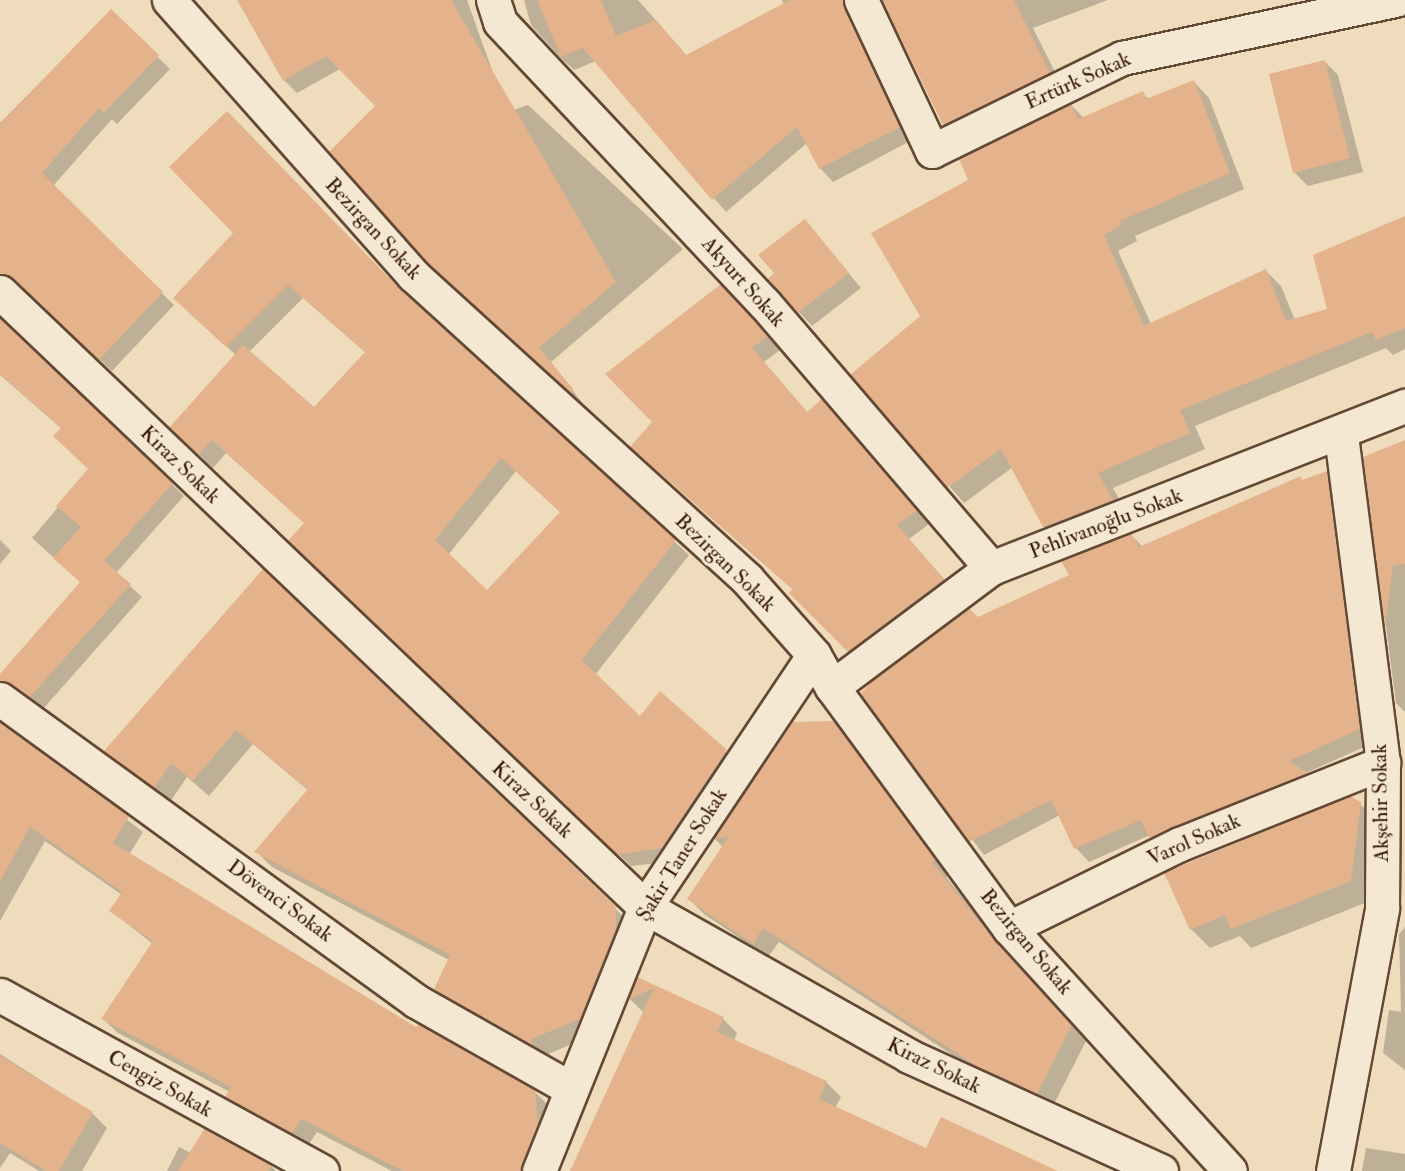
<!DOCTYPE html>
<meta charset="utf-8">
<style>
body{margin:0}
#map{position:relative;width:1405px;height:1171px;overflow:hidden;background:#eedcbc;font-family:"IM FELL Double Pica",serif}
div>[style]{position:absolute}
.shadow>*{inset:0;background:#0003}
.building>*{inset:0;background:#e4b28b}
.roads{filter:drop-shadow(2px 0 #634834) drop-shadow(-2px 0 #634834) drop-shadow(0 2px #634834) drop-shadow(0 -2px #634834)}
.street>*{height:33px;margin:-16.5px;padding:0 16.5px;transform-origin:16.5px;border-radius:16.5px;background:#f4e8d3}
span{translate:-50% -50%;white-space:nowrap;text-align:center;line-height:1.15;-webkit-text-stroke:6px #f4e8d3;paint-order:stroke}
.street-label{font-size:21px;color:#351606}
</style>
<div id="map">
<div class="shadow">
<i style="clip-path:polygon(239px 0,467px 0,507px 112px,528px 105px,683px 249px,551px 362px,584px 405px,441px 275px,377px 106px,340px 69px,297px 93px,284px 80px)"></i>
<i style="clip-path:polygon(524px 0,638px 0,687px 56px,784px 5px,782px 0,863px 0,912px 140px,833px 182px,820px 168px,807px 143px,726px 212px,596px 61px,574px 70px,560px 57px,531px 25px)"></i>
<i style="clip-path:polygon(883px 0,1108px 0,1033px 28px,1062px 86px,957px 137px,944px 124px)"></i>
<i style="clip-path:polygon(111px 11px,170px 69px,117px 124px,112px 119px,53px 186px,174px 305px,112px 371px,19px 286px,0 290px,0 123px)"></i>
<i style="clip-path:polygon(1325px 62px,1338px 75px,1363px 172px,1308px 186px,1294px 172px)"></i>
<i style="clip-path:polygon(1194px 82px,1209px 98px,1244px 189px,1135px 236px,1137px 241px,1118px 251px,1151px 324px,1266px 271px,1281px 286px,1295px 320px,1328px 310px,1405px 219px,1405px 349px,1393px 355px,1386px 348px,1195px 426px,1205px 449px,1113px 488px,1128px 516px,1060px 542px,1044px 527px,1013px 467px,964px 503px,853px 375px,922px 316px,970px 181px,1071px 105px,1084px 118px,1142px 93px,1149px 99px)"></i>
<i style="clip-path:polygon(805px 221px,861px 288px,812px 326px,799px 312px,776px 273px)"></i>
<i style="clip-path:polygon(evenodd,235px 233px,402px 293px,689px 555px,595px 675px,641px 718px,660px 693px,741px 766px,676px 861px,631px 866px,304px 555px,305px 523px,226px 453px,213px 468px,186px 442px,236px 355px,189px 312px,235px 233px,303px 298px,366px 353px,314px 409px,249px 352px,303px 298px,235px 233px,516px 471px,561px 513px,488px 592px,448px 555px,516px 471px)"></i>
<i style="clip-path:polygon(733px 299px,780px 350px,764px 362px,808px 413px,835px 414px,929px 524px,909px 539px,956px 593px,862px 663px,791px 593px,794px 590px,655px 421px)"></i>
<i style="clip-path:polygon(0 316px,184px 496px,116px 573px,142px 597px,43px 709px,24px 695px,7px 693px,0 687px,0 676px,82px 583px,32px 538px,90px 469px,62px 429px,0 375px)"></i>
<i style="clip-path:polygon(1405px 442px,1405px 712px,1396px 703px,1364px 458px)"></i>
<i style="clip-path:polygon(1326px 472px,1340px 486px,1373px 743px,1306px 773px,1320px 786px,1164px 851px,1150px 835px,1089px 862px,1076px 848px,1060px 815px,984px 855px,862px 694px,979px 619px,1071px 576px,1131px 535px,1143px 547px,1300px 478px,1304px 481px)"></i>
<i style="clip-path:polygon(0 540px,11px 551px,0 564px)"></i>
<i style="clip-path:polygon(263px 571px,631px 924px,595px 1034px,546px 1055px,546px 1059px,451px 1005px,435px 989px,449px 960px,272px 867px,256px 851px,309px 791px,253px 744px,209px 796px,187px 777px,170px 802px,106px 751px)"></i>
<i style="clip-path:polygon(833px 723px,949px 875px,946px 877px,1010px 957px,1086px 1041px,1052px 1108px,991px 1080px,779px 942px,768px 957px,704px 914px,689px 899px,724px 848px,715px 839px,793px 724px)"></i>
<i style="clip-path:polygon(0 724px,143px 832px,129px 855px,417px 1029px,534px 1091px,549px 1106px,541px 1171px,392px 1171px,317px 1132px,307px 1147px,242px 1111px,227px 1096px,230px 1092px,118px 1033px,103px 1019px,153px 944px,111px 911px,122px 895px,45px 841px,0 921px)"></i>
<i style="clip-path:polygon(1360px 804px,1380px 823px,1370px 901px,1251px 948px,1240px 936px,1210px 948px,1191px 929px)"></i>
<i style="clip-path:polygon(1405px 927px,1405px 1070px,1383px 1053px,1389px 1010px,1401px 1012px,1399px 934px)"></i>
<i style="clip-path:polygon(638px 979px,723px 1019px,737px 1033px,734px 1041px,826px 1082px,841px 1097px,835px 1108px,927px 1150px,1049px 1171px,572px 1171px,644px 1013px,630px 999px)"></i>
<i style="clip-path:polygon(0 1054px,92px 1113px,107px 1128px,82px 1171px,39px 1171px,10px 1153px,0 1168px)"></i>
<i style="clip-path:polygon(206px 1130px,271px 1166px,276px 1171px,167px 1171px,179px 1147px,191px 1153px)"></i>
<i style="clip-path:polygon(1366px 1148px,1405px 1154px,1405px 1171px,1362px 1171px)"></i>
</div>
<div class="building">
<i style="clip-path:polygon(237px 0,451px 0,616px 282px,539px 348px,573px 389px,570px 393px,426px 262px,329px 152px,375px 106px,326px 56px,283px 81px)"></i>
<i style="clip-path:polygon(537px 0,601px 0,616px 36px,656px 20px,686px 55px,790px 0,843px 0,900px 127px,819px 169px,797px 127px,712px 200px,583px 48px,561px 57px)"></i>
<i style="clip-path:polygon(882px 0,1014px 0,1050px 73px,943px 125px)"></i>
<i style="clip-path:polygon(111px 9px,159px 55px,104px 113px,99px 108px,42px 173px,163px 292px,99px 360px,13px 278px,0 274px,0 124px)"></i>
<i style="clip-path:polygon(1325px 60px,1350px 158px,1293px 173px,1269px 74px)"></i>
<i style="clip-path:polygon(1194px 80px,1230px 173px,1120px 221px,1122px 225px,1104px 235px,1144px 326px,1266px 269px,1286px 321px,1327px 309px,1313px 255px,1405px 216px,1405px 328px,1376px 340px,1372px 332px,1180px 410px,1190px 433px,1098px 473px,1113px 500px,1043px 527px,1001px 449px,947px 488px,850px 375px,920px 316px,871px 233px,968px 180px,959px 159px,1071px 104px,1078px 119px,1143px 91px,1146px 99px)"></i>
<i style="clip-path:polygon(evenodd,227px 111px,400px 289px,676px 540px,582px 660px,640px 716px,660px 691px,727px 750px,662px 848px,622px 854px,617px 852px,617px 855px,288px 541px,304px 523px,212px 440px,198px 455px,169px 428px,243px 345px,314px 407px,365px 352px,288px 285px,226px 347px,173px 298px,233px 233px,169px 167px,227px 111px,501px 458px,560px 512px,487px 590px,435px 540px,501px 458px)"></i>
<i style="clip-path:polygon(805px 219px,849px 273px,798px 313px,768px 279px,774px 273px,758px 255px)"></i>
<i style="clip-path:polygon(721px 284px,768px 336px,752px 348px,807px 412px,822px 399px,917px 511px,897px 525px,944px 579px,848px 652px,789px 593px,792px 589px,630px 447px,652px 422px,605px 374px)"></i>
<i style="clip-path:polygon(0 318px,173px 483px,104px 561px,131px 584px,30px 697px,0 681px,0 674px,80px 582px,53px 558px,81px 527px,56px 506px,88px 469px,53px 436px,61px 428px,0 374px)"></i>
<i style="clip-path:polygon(1405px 440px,1405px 564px,1393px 565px,1385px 627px,1363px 457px)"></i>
<i style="clip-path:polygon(1327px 471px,1360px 729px,1289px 761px,1308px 773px,1149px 838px,1141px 820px,1074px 849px,1051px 800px,969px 842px,860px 694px,875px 678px,969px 608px,978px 617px,1069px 575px,1061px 561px,1131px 533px,1139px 547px,1301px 476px,1302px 480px)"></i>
<i style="clip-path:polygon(263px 569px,616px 907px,616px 929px,580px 1019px,531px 1039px,532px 1045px,434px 989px,450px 955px,254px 852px,308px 789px,236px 730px,193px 781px,171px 763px,154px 788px,104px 751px)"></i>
<i style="clip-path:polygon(834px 721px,936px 860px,932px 862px,995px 941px,1072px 1025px,1037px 1094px,975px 1065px,763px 928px,753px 944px,687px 899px,729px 836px,713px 839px,793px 722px)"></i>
<i style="clip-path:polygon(0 722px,129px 816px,113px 843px,416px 1027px,418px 1024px,535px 1090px,538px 1124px,521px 1171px,403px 1171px,302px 1119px,292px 1133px,225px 1097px,231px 1087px,101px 1019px,153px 941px,109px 911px,122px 892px,30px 827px,0 881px)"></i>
<i style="clip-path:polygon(1350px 796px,1361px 802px,1351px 881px,1231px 929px,1225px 915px,1190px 930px,1164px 873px)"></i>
<i style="clip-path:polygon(637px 977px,724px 1017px,717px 1032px,827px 1081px,819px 1099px,926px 1148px,941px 1117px,1058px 1171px,570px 1171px,654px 988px,628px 999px)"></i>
<i style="clip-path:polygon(0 1056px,93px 1112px,59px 1171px,46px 1171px,0 1143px)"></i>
<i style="clip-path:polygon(205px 1128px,272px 1165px,268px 1171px,178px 1171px)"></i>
</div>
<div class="roads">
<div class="street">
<i style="left:169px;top:0;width:368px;rotate:48.4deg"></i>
<i style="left:413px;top:275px;width:452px;rotate:42.3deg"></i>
<i style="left:747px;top:579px;width:101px;rotate:48.6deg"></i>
<i style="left:814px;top:655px;width:37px;rotate:61deg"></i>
<i style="left:832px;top:687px;width:299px;rotate:53.7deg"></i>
<i style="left:1009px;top:928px;width:328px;rotate:47.7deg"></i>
<i style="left:493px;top:0;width:23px;rotate:72deg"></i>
<i style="left:500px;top:22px;width:387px;rotate:46.8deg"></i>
<i style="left:765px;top:304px;width:348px;rotate:49.4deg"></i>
<i style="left:861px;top:0;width:167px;rotate:64.8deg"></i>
<i style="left:932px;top:151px;width:212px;rotate:-26.1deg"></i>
<i style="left:1122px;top:58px;width:280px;rotate:-12deg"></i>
<i style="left:0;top:292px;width:891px;rotate:43.64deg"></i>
<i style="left:645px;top:907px;width:303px;rotate:29.4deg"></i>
<i style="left:909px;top:1056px;width:277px;rotate:24.5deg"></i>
<i style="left:832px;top:687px;width:199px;rotate:-36.8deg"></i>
<i style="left:991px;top:568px;width:445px;rotate:-21.4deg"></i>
<i style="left:0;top:699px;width:514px;rotate:35.98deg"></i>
<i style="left:416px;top:1001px;width:177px;rotate:29.5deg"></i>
<i style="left:1009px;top:928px;width:191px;rotate:-26.2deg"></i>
<i style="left:1180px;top:844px;width:219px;rotate:-21.8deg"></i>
<i style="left:0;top:995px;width:367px;rotate:28.7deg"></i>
<i style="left:539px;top:1171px;width:284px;rotate:-68.1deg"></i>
<i style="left:645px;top:907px;width:303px;rotate:-56.2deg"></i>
<i style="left:1333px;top:1171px;width:268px;rotate:-79.4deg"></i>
<i style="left:1382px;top:908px;width:145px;rotate:-89.6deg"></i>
<i style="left:1383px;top:763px;width:332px;rotate:-97.3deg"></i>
</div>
</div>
<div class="street-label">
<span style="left:1078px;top:81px;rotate:-24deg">Ertürk Sokak</span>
<span style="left:373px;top:229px;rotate:47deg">Bezirgan Sokak</span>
<span style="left:743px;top:282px;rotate:48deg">Akyurt Sokak</span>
<span style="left:180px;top:465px;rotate:44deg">Kiraz Sokak</span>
<span style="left:1106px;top:524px;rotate:-21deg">Pehlivanoğlu Sokak</span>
<span style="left:725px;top:563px;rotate:44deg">Bezirgan Sokak</span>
<span style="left:532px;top:800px;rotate:43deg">Kiraz Sokak</span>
<span style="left:1381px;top:803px;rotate:-91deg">Akşehir Sokak</span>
<span style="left:1194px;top:840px;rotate:-24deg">Varol Sokak</span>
<span style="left:682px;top:855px;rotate:-58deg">Şakir Taner Sokak</span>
<span style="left:280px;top:901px;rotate:36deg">Dövenci Sokak</span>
<span style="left:1026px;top:942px;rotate:50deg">Bezirgan Sokak</span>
<span style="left:934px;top:1066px;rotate:26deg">Kiraz Sokak</span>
<span style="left:160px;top:1084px;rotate:29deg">Cengiz Sokak</span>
</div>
</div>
